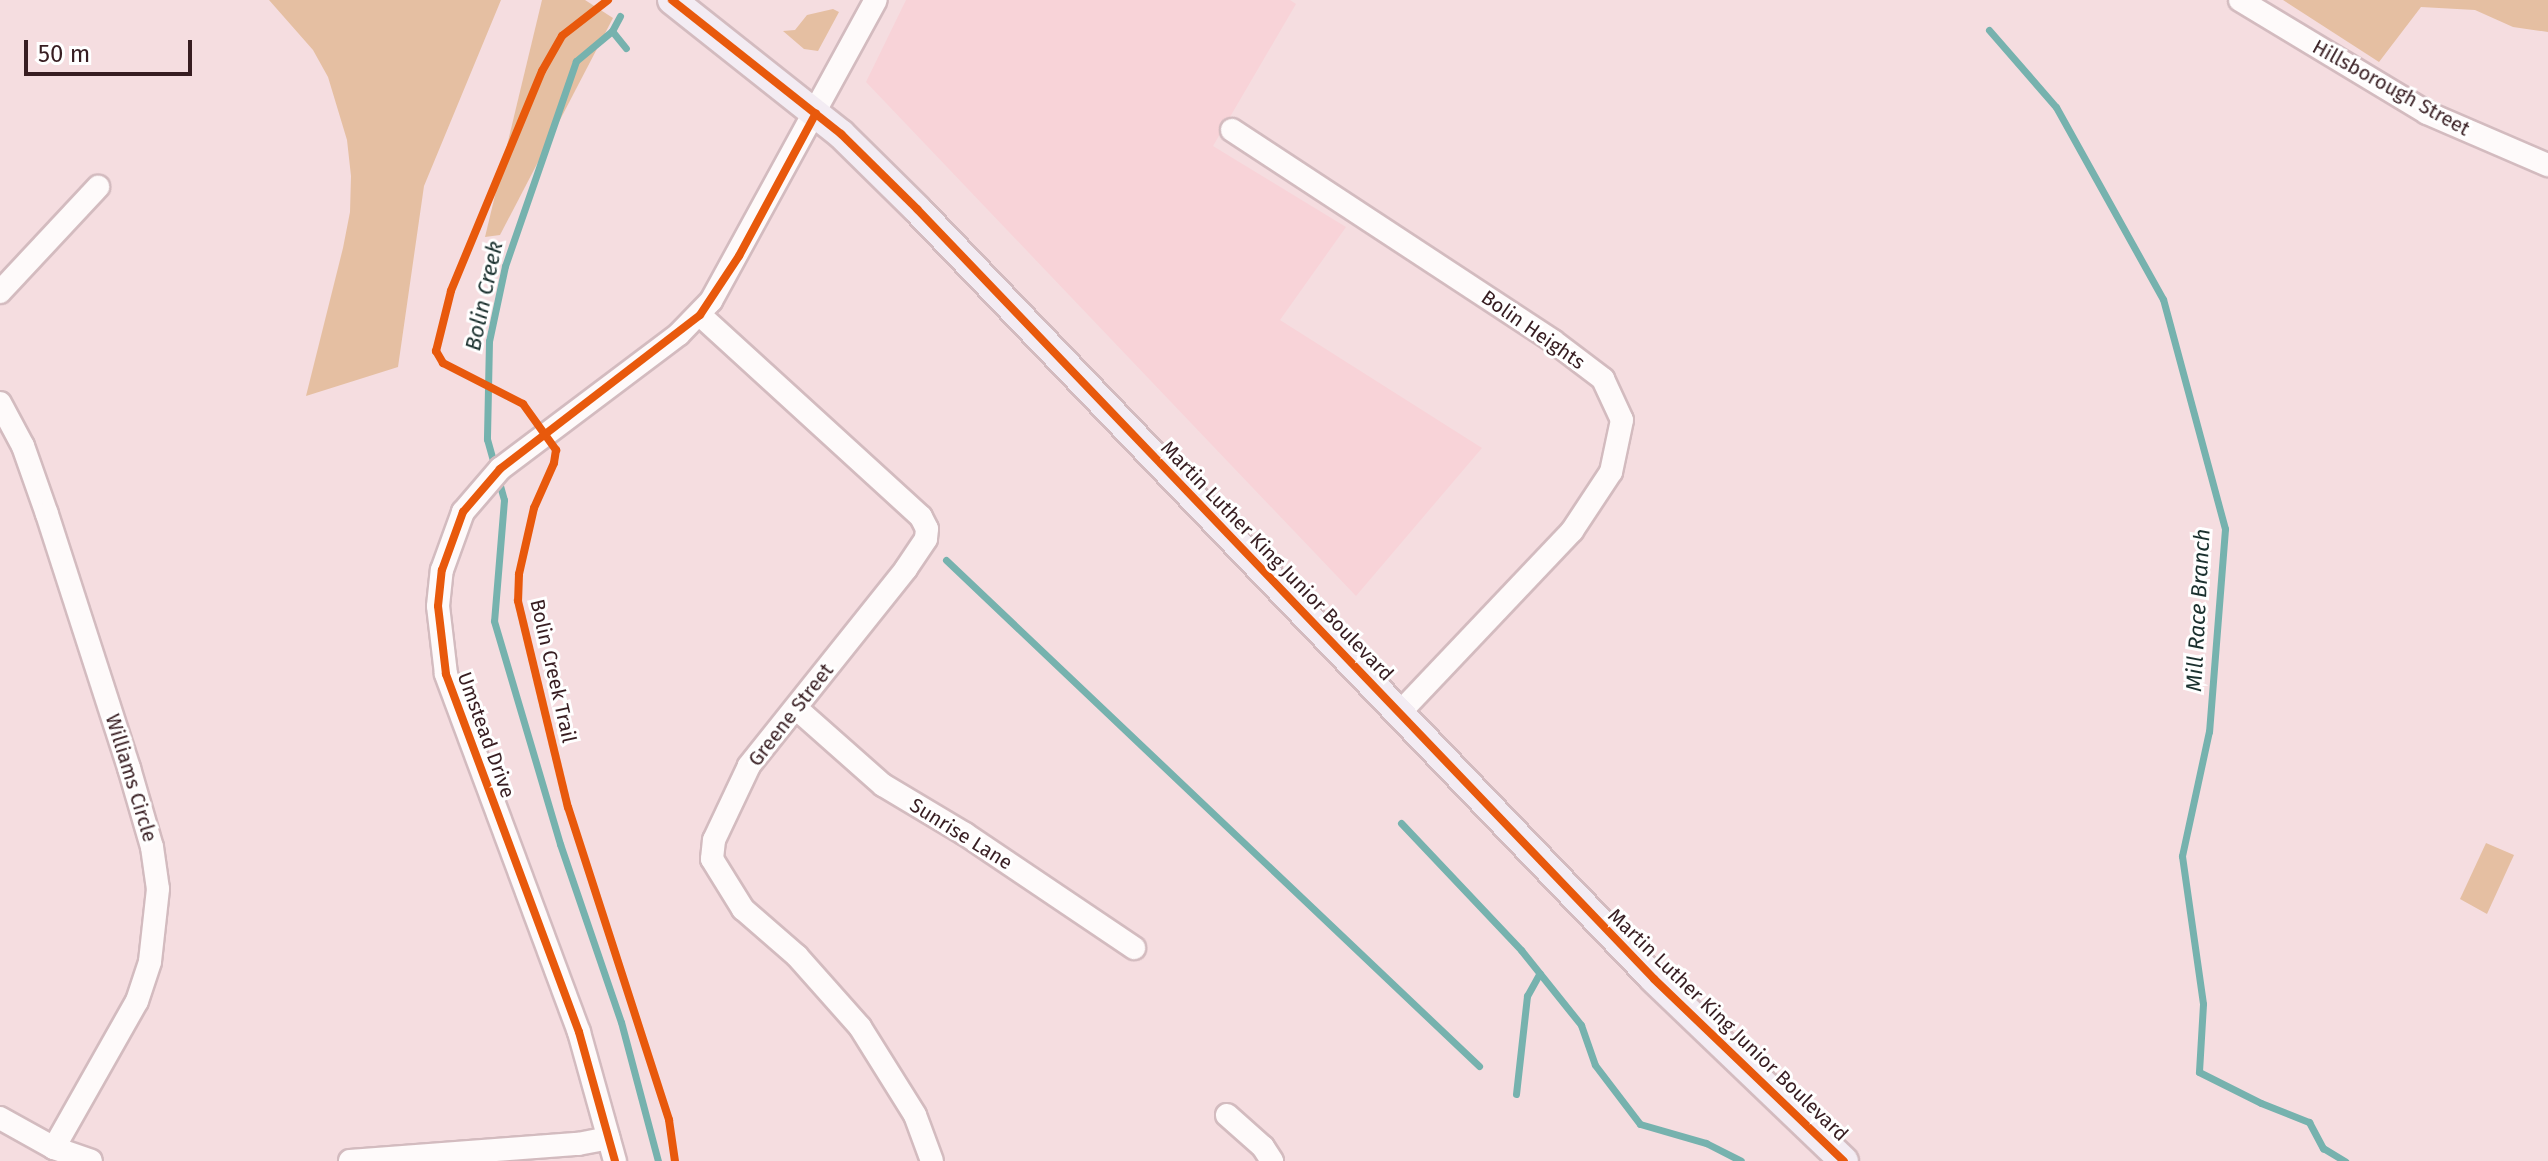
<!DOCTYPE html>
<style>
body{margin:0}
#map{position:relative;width:2548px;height:1161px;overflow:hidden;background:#f5dde0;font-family:"Fira Sans",sans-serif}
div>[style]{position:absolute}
.built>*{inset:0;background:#f8d3d8}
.green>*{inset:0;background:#e5bfa2}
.stream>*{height:7px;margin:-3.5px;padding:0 3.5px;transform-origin:3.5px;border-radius:3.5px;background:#76b2ae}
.roads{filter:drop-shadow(2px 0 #d3bbbf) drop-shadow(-2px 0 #d3bbbf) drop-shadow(0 2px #d3bbbf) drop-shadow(0 -2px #d3bbbf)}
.minor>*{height:22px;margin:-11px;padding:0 11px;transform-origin:11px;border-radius:11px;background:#fefafa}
.major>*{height:28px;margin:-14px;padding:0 14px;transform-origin:14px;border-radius:14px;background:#f3ecf3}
.cycleway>*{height:8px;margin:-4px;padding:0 4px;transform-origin:4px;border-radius:4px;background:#e8590c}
span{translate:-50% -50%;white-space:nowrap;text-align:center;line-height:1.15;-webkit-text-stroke:6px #fff;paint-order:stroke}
.street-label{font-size:20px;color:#371d21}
.water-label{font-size:22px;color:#1a302e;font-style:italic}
.scale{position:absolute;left:24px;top:40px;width:168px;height:36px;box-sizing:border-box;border:4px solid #371d21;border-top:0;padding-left:10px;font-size:24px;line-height:28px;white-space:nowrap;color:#371d21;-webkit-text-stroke:6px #fff;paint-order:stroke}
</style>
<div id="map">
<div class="built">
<i style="clip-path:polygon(906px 0,1290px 0,1296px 4px,1213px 146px,1346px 227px,1280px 320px,1482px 448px,1356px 596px,866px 82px)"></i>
</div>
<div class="green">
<i style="clip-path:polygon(269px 0,501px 0,424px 186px,398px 367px,306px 396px,343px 248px,350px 212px,351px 176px,347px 140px,328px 77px,313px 50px)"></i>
<i style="clip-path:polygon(542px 0,585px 0,613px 18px,500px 235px,485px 237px)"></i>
<i style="clip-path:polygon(2283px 0,2548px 0,2548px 32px,2513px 27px,2475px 10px,2421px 7px,2379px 62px)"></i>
<i style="clip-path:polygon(833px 9px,839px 12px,818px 51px,804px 49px,783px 31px,795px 30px,807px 15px)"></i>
<i style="clip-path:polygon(2486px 843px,2514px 855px,2487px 914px,2460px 899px)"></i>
</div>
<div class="stream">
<i style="left:620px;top:16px;width:17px;rotate:118deg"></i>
<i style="left:612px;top:31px;width:47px;rotate:140.2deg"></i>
<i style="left:576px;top:61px;width:217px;rotate:109.1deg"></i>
<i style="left:505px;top:266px;width:77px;rotate:102deg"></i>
<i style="left:489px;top:341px;width:98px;rotate:91.2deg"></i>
<i style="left:487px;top:439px;width:63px;rotate:74.4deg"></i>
<i style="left:504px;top:500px;width:121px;rotate:94.7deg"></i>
<i style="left:494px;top:621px;width:233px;rotate:73.5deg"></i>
<i style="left:560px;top:844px;width:188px;rotate:71.1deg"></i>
<i style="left:621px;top:1022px;width:144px;rotate:75.1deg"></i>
<i style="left:1989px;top:30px;width:102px;rotate:49deg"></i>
<i style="left:2056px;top:107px;width:220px;rotate:60.9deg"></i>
<i style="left:2163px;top:299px;width:238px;rotate:74.9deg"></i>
<i style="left:2225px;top:529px;width:203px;rotate:94.5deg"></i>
<i style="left:2209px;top:731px;width:128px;rotate:102.2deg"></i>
<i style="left:2182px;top:856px;width:149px;rotate:81.9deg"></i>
<i style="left:2203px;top:1004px;width:68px;rotate:93.4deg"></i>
<i style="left:2199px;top:1072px;width:69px;rotate:26.6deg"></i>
<i style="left:2261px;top:1103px;width:52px;rotate:21.6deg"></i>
<i style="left:2309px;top:1122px;width:30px;rotate:62deg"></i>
<i style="left:2323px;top:1148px;width:26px;rotate:31deg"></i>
<i style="left:612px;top:31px;width:22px;rotate:51deg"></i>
<i style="left:946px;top:560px;width:735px;rotate:43.51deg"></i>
<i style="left:1401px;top:823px;width:175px;rotate:46.6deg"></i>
<i style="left:1521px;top:950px;width:96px;rotate:51.3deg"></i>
<i style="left:1581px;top:1025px;width:42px;rotate:70.7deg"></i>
<i style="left:1595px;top:1065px;width:74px;rotate:52.7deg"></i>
<i style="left:1640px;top:1124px;width:69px;rotate:16.1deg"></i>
<i style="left:1706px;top:1143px;width:39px;rotate:27deg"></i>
<i style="left:1516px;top:1094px;width:99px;rotate:-83.6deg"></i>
<i style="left:1527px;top:996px;width:26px;rotate:-61deg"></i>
</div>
<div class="roads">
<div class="minor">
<i style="left:2240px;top:0;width:218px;rotate:31.1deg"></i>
<i style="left:2427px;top:113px;width:132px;rotate:23.3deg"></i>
<i style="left:1232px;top:130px;width:384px;rotate:33.3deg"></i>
<i style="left:1553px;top:341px;width:63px;rotate:37.2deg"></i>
<i style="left:1603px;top:379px;width:45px;rotate:65.1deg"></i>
<i style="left:1622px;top:420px;width:53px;rotate:101.9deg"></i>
<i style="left:1611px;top:472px;width:71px;rotate:123.5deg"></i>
<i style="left:1572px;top:531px;width:250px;rotate:133.5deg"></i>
<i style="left:0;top:292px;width:144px;rotate:-47deg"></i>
<i style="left:700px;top:315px;width:299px;rotate:42.4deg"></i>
<i style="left:921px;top:517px;width:13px;rotate:63deg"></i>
<i style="left:927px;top:529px;width:10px;rotate:96deg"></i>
<i style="left:926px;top:539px;width:36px;rotate:124deg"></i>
<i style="left:906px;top:569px;width:252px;rotate:128.6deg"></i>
<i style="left:749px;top:766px;width:82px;rotate:115.3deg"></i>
<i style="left:714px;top:840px;width:19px;rotate:96deg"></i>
<i style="left:712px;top:859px;width:59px;rotate:58.2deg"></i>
<i style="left:743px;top:909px;width:72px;rotate:41deg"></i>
<i style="left:797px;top:956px;width:95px;rotate:48.4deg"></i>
<i style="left:860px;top:1027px;width:104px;rotate:58deg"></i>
<i style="left:915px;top:1115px;width:49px;rotate:69.7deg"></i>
<i style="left:0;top:403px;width:49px;rotate:61.9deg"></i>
<i style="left:23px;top:446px;width:72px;rotate:70.6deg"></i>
<i style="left:47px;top:514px;width:267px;rotate:72.1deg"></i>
<i style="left:129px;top:768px;width:82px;rotate:73.8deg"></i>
<i style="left:152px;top:847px;width:42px;rotate:81.9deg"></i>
<i style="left:158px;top:889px;width:73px;rotate:96.3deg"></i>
<i style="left:150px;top:962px;width:41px;rotate:108.4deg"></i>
<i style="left:137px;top:1001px;width:169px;rotate:119.5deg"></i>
<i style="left:797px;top:709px;width:115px;rotate:41.5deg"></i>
<i style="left:883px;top:785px;width:96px;rotate:30.9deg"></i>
<i style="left:965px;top:834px;width:204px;rotate:34deg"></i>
<i style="left:1227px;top:1115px;width:48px;rotate:41.6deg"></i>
<i style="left:1263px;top:1147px;width:17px;rotate:57deg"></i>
<i style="left:0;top:1118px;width:62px;rotate:29.1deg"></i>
<i style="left:54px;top:1148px;width:39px;rotate:19deg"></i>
<i style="left:350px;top:1161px;width:229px;rotate:-4.3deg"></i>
<i style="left:578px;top:1144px;width:31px;rotate:-11deg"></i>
<i style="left:615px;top:1161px;width:134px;rotate:-105.6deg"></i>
<i style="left:579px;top:1032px;width:382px;rotate:-110.4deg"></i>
<i style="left:446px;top:674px;width:68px;rotate:-96.7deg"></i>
<i style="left:438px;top:606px;width:36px;rotate:-84deg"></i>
<i style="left:442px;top:570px;width:62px;rotate:-70.1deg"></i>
<i style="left:463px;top:512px;width:57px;rotate:-49.3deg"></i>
<i style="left:500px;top:469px;width:224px;rotate:-37deg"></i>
<i style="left:679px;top:334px;width:46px;rotate:-45.9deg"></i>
<i style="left:711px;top:301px;width:343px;rotate:-61.3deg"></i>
</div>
<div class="major">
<i style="left:672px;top:0;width:216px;rotate:38.4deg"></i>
<i style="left:841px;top:134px;width:107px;rotate:44.6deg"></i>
<i style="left:917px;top:209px;width:1066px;rotate:46.25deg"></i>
<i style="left:1654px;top:979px;width:263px;rotate:43.8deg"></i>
</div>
</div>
<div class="cycleway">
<i style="left:608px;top:0;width:58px;rotate:142deg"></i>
<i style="left:562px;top:36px;width:40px;rotate:119.7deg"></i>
<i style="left:542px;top:71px;width:238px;rotate:112.5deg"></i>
<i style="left:451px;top:291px;width:62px;rotate:104deg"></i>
<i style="left:436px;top:351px;width:14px;rotate:60deg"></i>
<i style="left:443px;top:363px;width:90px;rotate:27.1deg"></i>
<i style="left:523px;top:404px;width:57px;rotate:54.3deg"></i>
<i style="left:556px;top:450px;width:13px;rotate:99deg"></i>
<i style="left:554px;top:463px;width:49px;rotate:114deg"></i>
<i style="left:534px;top:508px;width:68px;rotate:102.8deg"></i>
<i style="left:519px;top:574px;width:27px;rotate:92deg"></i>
<i style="left:518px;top:601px;width:212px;rotate:76.4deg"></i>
<i style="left:568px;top:807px;width:329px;rotate:72.1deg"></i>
<i style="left:669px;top:1120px;width:41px;rotate:81.7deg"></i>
<i style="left:672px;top:0;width:216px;rotate:38.4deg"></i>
<i style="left:841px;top:134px;width:107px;rotate:44.6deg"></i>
<i style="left:917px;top:209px;width:1066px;rotate:46.25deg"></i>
<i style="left:1654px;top:979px;width:263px;rotate:43.8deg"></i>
<i style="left:615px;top:1161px;width:134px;rotate:-105.6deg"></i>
<i style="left:579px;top:1032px;width:382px;rotate:-110.4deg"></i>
<i style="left:446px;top:674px;width:68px;rotate:-96.7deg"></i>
<i style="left:438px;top:606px;width:36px;rotate:-84deg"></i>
<i style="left:442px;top:570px;width:62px;rotate:-70.1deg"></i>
<i style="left:463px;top:512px;width:57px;rotate:-49.3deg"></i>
<i style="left:500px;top:469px;width:252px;rotate:-37.6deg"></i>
<i style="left:700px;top:315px;width:71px;rotate:-56.5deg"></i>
<i style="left:739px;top:256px;width:162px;rotate:-61.7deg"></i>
</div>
<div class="street-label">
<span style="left:2391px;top:88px;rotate:29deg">Hillsborough Street</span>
<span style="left:1533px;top:330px;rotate:35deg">Bolin Heights</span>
<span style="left:1277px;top:561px;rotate:46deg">Martin Luther King Junior Boulevard</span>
<span style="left:553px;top:671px;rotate:77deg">Bolin Creek Trail</span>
<span style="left:791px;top:715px;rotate:-52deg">Greene Street</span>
<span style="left:486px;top:735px;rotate:70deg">Umstead Drive</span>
<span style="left:131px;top:778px;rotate:73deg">Williams Circle</span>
<span style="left:961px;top:834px;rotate:32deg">Sunrise Lane</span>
<span style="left:1728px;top:1025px;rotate:44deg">Martin Luther King Junior Boulevard</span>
</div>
<div class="water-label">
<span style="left:484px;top:296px;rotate:-78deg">Bolin Creek</span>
<span style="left:2198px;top:610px;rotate:-87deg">Mill Race Branch</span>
</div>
<div class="scale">50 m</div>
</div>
